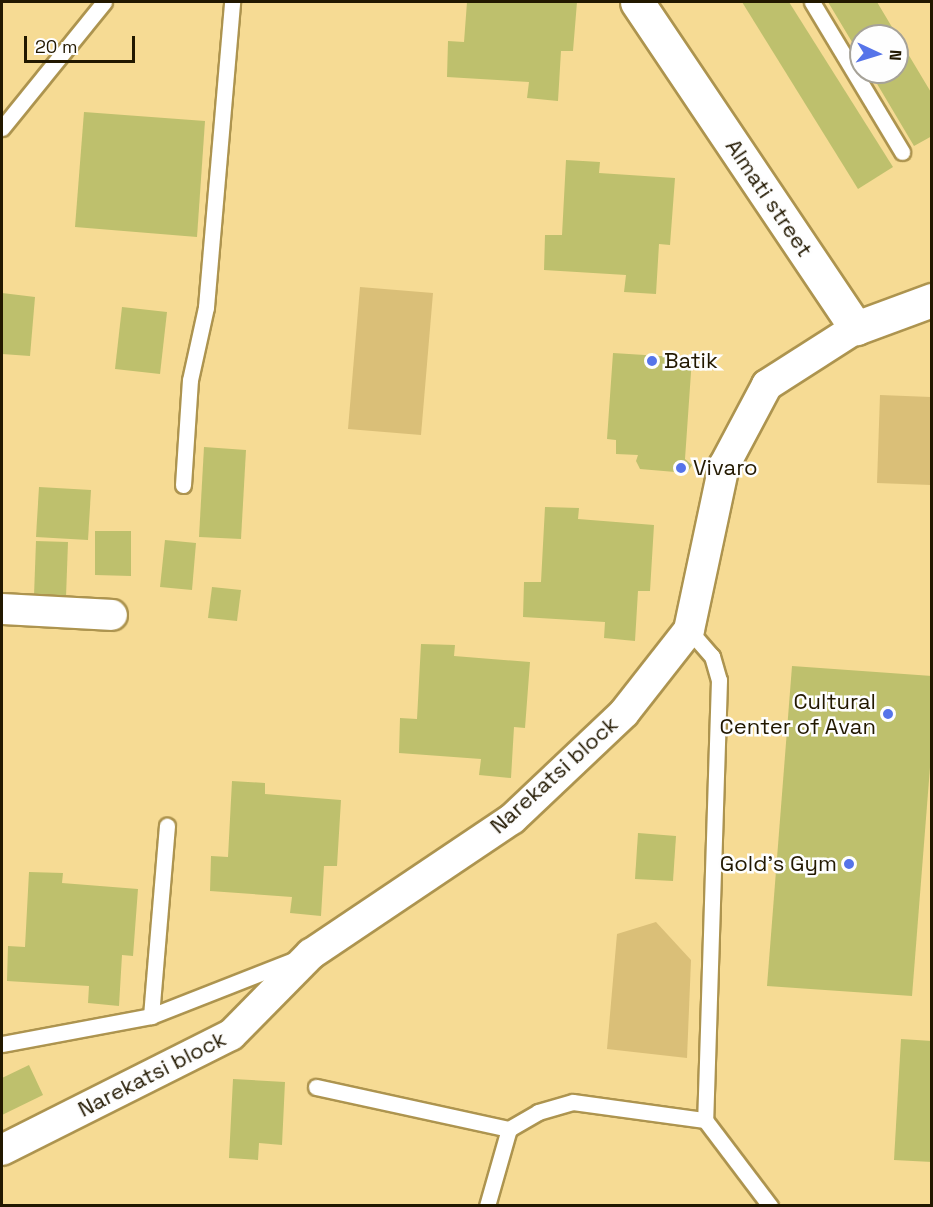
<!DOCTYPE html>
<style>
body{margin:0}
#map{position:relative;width:933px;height:1207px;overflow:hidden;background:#f6db94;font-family:"Space Grotesk",sans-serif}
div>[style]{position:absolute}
.green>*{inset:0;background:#dabf78}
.building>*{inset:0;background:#bec06d}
.roads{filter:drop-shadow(2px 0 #ad944f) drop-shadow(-2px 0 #ad944f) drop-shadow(0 2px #ad944f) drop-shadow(0 -2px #ad944f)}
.lane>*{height:15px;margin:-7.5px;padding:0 7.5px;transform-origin:7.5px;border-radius:7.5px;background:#fff}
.street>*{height:30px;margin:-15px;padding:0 15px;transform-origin:15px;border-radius:15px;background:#fff}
.secondary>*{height:33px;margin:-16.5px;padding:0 16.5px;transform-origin:16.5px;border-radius:16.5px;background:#fff}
.dots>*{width:16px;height:16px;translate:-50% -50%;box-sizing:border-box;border:3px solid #fefefe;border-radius:50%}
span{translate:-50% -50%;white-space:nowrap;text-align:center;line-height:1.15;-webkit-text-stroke:5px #fefefe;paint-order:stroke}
.street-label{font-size:22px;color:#221800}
.poi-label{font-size:22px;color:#221800}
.left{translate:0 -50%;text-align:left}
.right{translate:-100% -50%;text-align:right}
.frame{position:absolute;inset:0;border:3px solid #221800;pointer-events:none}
.north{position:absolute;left:849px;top:24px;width:60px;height:60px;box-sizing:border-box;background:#fefefe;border:2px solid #a6a298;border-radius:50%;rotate:94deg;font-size:16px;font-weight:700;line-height:24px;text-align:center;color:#221800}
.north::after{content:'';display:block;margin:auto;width:21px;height:27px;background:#5674e9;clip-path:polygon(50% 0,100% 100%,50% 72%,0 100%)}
.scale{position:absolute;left:24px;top:36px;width:111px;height:27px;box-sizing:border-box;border:3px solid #221800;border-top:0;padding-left:8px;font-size:18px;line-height:21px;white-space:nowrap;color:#221800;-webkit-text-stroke:4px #fefefe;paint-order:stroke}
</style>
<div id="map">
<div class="green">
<i style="clip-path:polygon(360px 287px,433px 293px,421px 435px,348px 429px)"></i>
<i style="clip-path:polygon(880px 395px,931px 397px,931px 485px,877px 483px)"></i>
<i style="clip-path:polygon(656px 922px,691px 960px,687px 1058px,607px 1049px,617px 934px)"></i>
</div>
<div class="building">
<i style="clip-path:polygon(467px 2px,577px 2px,573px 51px,561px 51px,558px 101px,527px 98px,529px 82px,447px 77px,448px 41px,464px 42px)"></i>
<i style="clip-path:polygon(742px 2px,789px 2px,893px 167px,858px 189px)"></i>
<i style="clip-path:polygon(828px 2px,877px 2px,932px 94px,932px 136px,914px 146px,870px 72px,897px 72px,897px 36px,861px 36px,861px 57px)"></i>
<i style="clip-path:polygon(84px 112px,205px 121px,197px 237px,75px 227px)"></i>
<i style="clip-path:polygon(566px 160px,600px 162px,599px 173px,675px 178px,670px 245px,659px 244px,656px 294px,624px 292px,626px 275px,544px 270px,545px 235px,562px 235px)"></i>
<i style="clip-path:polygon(2px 293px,35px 297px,30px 356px,2px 354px)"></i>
<i style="clip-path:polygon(122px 307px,167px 312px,160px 374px,115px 369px)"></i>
<i style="clip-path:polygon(613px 353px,692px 358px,685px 459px,692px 465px,687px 473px,640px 469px,636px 461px,638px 455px,616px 454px,616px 440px,607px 439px)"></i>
<i style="clip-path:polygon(204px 447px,246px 450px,241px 539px,199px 537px)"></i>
<i style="clip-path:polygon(39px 487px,91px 490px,88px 540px,36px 537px)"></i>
<i style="clip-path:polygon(545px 507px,579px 508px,578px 519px,654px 525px,650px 591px,638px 591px,635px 641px,604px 638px,605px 622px,523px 617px,524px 582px,541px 582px)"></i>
<i style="clip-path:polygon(95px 531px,131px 531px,131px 576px,95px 575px)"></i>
<i style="clip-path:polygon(165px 540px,196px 543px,192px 590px,160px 587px)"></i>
<i style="clip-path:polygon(36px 541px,68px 542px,66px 597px,34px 596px)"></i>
<i style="clip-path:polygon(212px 587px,241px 590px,237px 621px,208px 618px)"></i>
<i style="clip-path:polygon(421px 644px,455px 645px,454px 656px,530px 662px,525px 728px,514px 727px,511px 778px,479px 775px,481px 759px,399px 753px,400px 718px,417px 719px)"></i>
<i style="clip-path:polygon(792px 666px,932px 676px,932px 742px,912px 996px,767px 986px)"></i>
<i style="clip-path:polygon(232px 781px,265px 783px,265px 794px,341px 800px,337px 866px,324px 866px,321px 916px,290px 913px,292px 897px,210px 891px,211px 856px,228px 857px)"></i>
<i style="clip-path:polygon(638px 833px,676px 836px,673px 881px,635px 879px)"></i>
<i style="clip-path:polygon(29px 872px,63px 873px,62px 883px,138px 889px,133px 956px,122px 955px,119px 1006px,88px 1003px,89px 986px,7px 981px,8px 946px,25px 947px)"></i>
<i style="clip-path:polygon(901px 1039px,932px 1041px,932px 1162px,894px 1160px)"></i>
<i style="clip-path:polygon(29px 1065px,43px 1095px,2px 1115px,2px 1078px)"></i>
<i style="clip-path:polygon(233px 1079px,285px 1082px,282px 1145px,259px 1143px,258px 1160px,229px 1158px)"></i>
</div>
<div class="roads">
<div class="lane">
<i style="left:812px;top:2px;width:175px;rotate:59deg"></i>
<i style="left:2px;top:128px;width:162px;rotate:-51deg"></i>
<i style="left:183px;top:485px;width:105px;rotate:-86.2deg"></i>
<i style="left:190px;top:380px;width:75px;rotate:-77.6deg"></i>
<i style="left:206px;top:307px;width:306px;rotate:-85.1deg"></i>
<i style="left:689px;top:630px;width:35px;rotate:49deg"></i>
<i style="left:712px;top:656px;width:25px;rotate:74deg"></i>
<i style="left:719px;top:680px;width:440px;rotate:91.8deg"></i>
<i style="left:705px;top:1120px;width:108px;rotate:52.9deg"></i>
<i style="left:151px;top:1016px;width:191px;rotate:-85.2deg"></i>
<i style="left:2px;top:1044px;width:152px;rotate:-10.6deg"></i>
<i style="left:151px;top:1016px;width:154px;rotate:-21.4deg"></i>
<i style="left:316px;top:1087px;width:198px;rotate:12.3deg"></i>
<i style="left:487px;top:1206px;width:80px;rotate:-74.1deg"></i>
<i style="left:509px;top:1129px;width:34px;rotate:-30deg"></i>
<i style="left:538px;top:1112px;width:36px;rotate:-16deg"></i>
<i style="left:573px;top:1102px;width:133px;rotate:7.8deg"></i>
</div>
<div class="street">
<i style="left:2px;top:609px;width:110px;rotate:3.1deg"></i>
<i style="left:2px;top:1150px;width:256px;rotate:-26.7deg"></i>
<i style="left:231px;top:1035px;width:114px;rotate:-45.4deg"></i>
<i style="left:311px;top:954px;width:242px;rotate:-33.9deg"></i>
<i style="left:512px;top:819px;width:154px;rotate:-43.4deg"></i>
<i style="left:624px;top:713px;width:105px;rotate:-51.9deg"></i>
<i style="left:689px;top:630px;width:168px;rotate:-78deg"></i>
<i style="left:724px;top:466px;width:92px;rotate:-62deg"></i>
<i style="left:767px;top:385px;width:106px;rotate:-32.6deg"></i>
</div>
<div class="secondary">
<i style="left:637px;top:2px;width:393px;rotate:56.1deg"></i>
<i style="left:856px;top:328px;width:81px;rotate:-20.2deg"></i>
</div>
</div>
<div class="dots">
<i style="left:652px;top:361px;background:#5674e9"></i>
<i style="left:681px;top:468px;background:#5674e9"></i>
<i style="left:888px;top:714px;background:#5674e9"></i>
<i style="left:849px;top:864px;background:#5674e9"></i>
</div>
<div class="street-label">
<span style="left:769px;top:198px;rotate:56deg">Almati street</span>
<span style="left:554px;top:775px;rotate:-42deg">Narekatsi block</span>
<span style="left:152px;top:1074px;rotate:-27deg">Narekatsi block</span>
</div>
<div class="poi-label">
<span class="left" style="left:664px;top:361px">Batik</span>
<span class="left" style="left:693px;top:468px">Vivaro</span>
<span class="right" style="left:876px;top:714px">Cultural<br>Center of Avan</span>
<span class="right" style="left:837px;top:864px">Gold's Gym</span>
</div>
<div class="frame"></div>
<div class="north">N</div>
<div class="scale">20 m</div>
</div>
